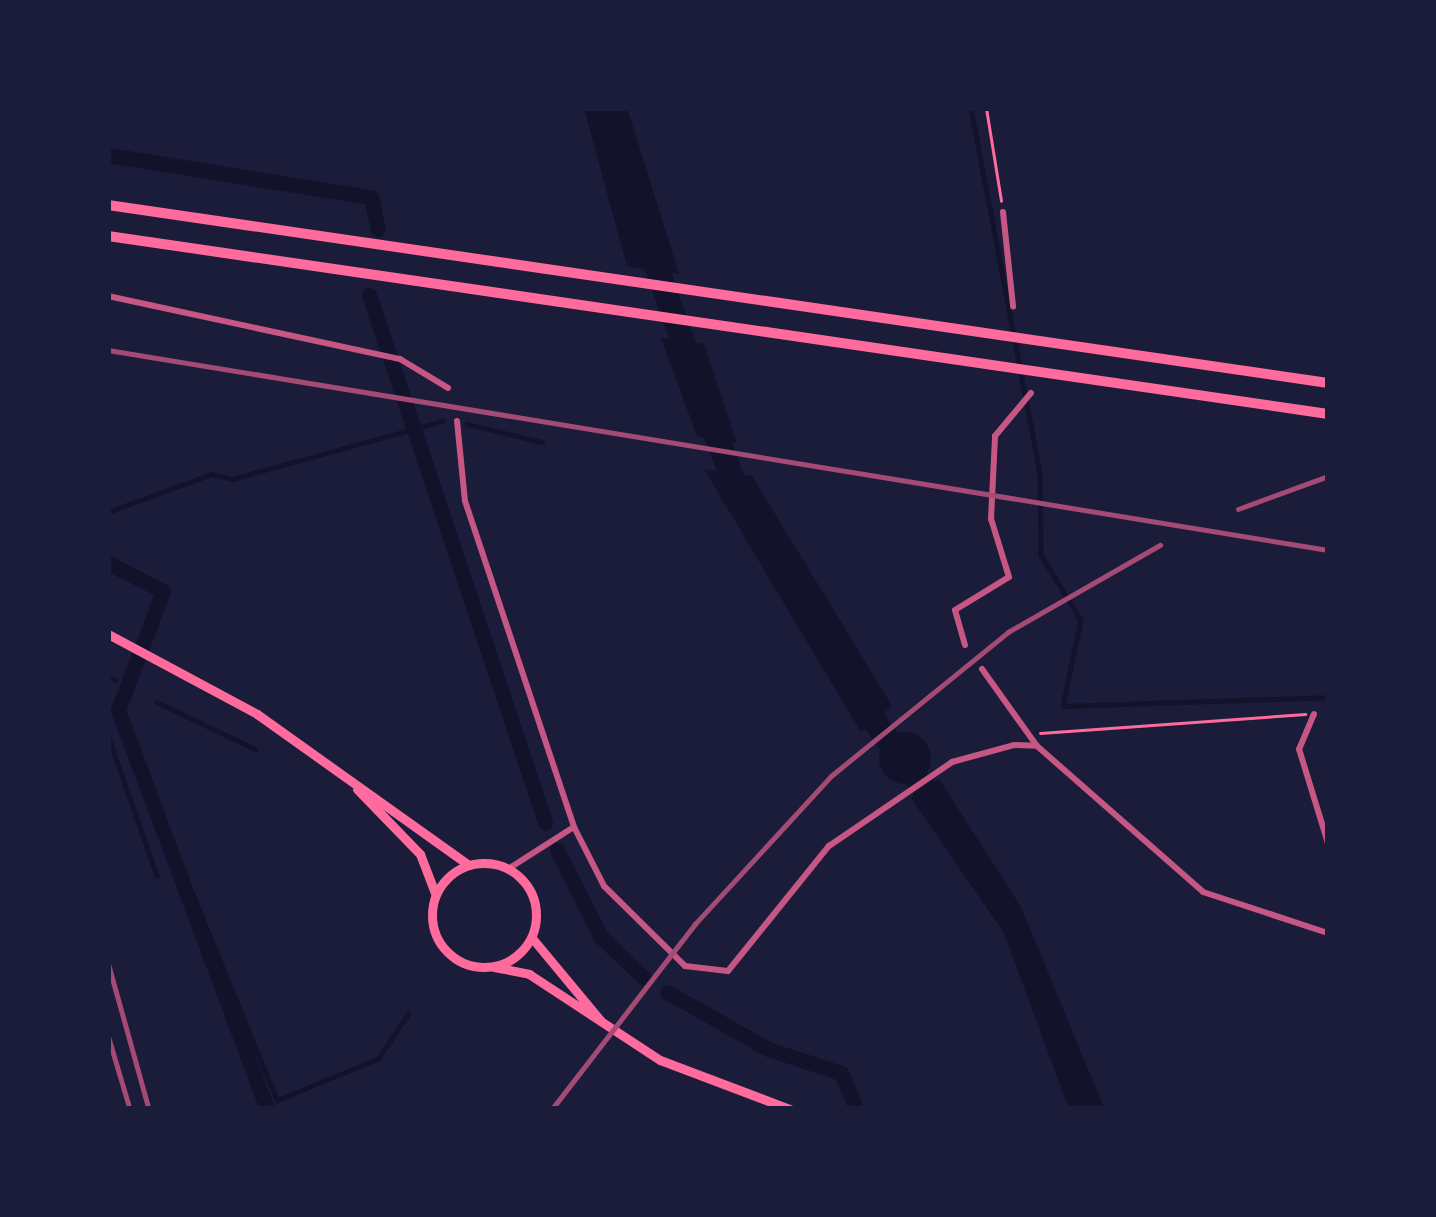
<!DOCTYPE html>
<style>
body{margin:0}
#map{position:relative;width:1436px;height:1217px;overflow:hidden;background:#1b1b3a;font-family:"Roboto Condensed",sans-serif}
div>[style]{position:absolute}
.water>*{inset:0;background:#12122b}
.round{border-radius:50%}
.stream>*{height:4.5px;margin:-2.25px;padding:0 2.25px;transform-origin:2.25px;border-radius:2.25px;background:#12122b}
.canal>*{height:15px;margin:-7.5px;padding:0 7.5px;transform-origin:7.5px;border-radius:7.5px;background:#12122b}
.river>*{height:24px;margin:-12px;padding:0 12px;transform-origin:12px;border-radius:12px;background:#12122b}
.path>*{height:3px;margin:-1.5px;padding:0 1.5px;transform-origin:1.5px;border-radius:1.5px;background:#ff6b9d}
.minor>*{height:6px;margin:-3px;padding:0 3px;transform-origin:3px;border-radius:3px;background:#c65784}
.primary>*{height:9px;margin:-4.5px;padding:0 4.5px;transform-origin:4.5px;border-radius:4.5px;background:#ff6b9d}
.primary>.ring{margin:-4.5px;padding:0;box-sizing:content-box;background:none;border:9px solid #ff6b9d;border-radius:50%}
.motorway>*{height:10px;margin:-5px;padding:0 5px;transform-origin:5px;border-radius:5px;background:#ff6b9d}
.rail>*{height:4.5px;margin:-2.25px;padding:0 2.25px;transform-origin:2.25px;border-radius:2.25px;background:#a44b75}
span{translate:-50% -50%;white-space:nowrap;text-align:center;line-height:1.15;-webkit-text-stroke:10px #1b1b3a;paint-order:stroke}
.frame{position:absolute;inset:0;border:111px solid #1b1b3a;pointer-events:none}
</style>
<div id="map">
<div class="water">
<i style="clip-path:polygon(584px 108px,627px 108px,679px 274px,627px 266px)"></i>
<i style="clip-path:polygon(661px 338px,704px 344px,737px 443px,697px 436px)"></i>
<i style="clip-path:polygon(704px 469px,752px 476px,892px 706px,861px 732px)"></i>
<i class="round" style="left:879px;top:732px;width:52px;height:52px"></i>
<i style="clip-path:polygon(939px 779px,1021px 907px,1104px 1108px,1069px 1109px,1004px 933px,911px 798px)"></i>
</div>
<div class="stream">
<i style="left:971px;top:108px;width:372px;rotate:79.3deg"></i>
<i style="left:1040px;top:474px;width:81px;rotate:89.3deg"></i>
<i style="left:1041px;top:555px;width:76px;rotate:58.4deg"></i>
<i style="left:1081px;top:620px;width:88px;rotate:101.8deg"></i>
<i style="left:1063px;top:706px;width:265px;rotate:-1.9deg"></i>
<i style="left:467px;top:424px;width:77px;rotate:13.5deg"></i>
<i style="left:108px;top:512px;width:111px;rotate:-20.1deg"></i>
<i style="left:212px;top:474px;width:21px;rotate:14deg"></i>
<i style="left:232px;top:479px;width:218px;rotate:-15.4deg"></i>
<i style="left:108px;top:677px;width:8px;rotate:23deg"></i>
<i style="left:157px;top:702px;width:109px;rotate:25.6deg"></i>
<i style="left:108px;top:735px;width:149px;rotate:70.8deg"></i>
<i style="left:182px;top:868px;width:251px;rotate:67.7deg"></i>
<i style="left:277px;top:1100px;width:109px;rotate:-22.1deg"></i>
<i style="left:378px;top:1059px;width:54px;rotate:-56.3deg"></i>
</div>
<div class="canal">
<i style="left:108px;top:155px;width:266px;rotate:9.1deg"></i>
<i style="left:371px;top:197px;width:33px;rotate:78deg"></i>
<i style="left:369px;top:295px;width:556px;rotate:71.53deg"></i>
<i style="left:108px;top:563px;width:62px;rotate:27deg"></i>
<i style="left:163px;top:591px;width:127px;rotate:110.7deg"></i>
<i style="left:118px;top:710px;width:426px;rotate:69.5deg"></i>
<i style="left:557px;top:850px;width:97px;rotate:63.2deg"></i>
<i style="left:601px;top:937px;width:59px;rotate:43.6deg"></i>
<i style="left:667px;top:992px;width:116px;rotate:29.4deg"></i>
<i style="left:768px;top:1049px;width:77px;rotate:18.2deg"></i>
<i style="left:841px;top:1073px;width:34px;rotate:67deg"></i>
</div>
<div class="river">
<i style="left:648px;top:242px;width:133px;rotate:70.8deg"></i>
<i style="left:707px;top:412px;width:97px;rotate:69deg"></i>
<i style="left:857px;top:698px;width:146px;rotate:53.4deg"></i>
</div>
<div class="path">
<i style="left:986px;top:108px;width:94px;rotate:80.8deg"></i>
<i style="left:1040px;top:733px;width:266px;rotate:-4.1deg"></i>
</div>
<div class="minor">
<i style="left:1003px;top:212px;width:95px;rotate:83.9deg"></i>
<i style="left:108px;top:296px;width:299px;rotate:12.2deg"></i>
<i style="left:400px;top:359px;width:56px;rotate:31.1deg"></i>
<i style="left:457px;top:421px;width:80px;rotate:84.3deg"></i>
<i style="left:465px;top:501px;width:344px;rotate:71.5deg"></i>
<i style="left:574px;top:827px;width:66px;rotate:63deg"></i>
<i style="left:604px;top:886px;width:114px;rotate:44.6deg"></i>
<i style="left:685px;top:966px;width:43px;rotate:6.6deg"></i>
<i style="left:728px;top:971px;width:161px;rotate:-51.1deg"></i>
<i style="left:829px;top:846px;width:149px;rotate:-34.3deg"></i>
<i style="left:952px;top:762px;width:64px;rotate:-15.3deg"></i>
<i style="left:1014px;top:745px;width:23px;rotate:2deg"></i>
<i style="left:1037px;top:746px;width:221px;rotate:41.3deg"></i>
<i style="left:1203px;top:892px;width:132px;rotate:18.2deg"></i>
<i style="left:965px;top:645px;width:36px;rotate:-106deg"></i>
<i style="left:955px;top:610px;width:63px;rotate:-31.4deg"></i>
<i style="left:1009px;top:577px;width:61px;rotate:-107.2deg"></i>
<i style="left:991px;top:519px;width:83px;rotate:-87.2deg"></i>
<i style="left:995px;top:436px;width:56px;rotate:-50.1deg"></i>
<i style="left:982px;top:669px;width:95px;rotate:54.5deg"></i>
<i style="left:1314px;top:714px;width:38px;rotate:113deg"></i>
<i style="left:1299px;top:749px;width:98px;rotate:72.9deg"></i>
<i style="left:508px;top:869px;width:78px;rotate:-32.5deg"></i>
</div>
<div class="primary">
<i style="left:108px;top:634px;width:169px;rotate:28.2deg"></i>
<i style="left:257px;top:714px;width:260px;rotate:35.5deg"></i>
<i style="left:357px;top:789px;width:91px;rotate:45.9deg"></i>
<i style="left:420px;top:854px;width:42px;rotate:69deg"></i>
<i class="ring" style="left:432px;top:863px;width:95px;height:95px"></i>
<i style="left:532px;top:938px;width:108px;rotate:50.3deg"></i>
<i style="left:494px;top:967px;width:36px;rotate:11deg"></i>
<i style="left:529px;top:974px;width:157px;rotate:33.3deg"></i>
<i style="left:660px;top:1060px;width:139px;rotate:20.7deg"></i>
</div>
<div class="motorway">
<i style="left:108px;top:205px;width:1233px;rotate:8.3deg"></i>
<i style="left:108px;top:236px;width:1233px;rotate:8.3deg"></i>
</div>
<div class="rail">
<i style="left:108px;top:350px;width:1236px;rotate:9.31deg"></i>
<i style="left:1238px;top:509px;width:96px;rotate:-20.1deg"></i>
<i style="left:108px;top:962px;width:153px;rotate:74.4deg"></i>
<i style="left:108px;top:1035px;width:77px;rotate:73.4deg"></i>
<i style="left:552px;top:1109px;width:234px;rotate:-52.3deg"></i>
<i style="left:695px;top:924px;width:201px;rotate:-47.4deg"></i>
<i style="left:831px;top:776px;width:228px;rotate:-39.1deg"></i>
<i style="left:1008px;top:632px;width:175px;rotate:-29.8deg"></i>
</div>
<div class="frame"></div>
</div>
